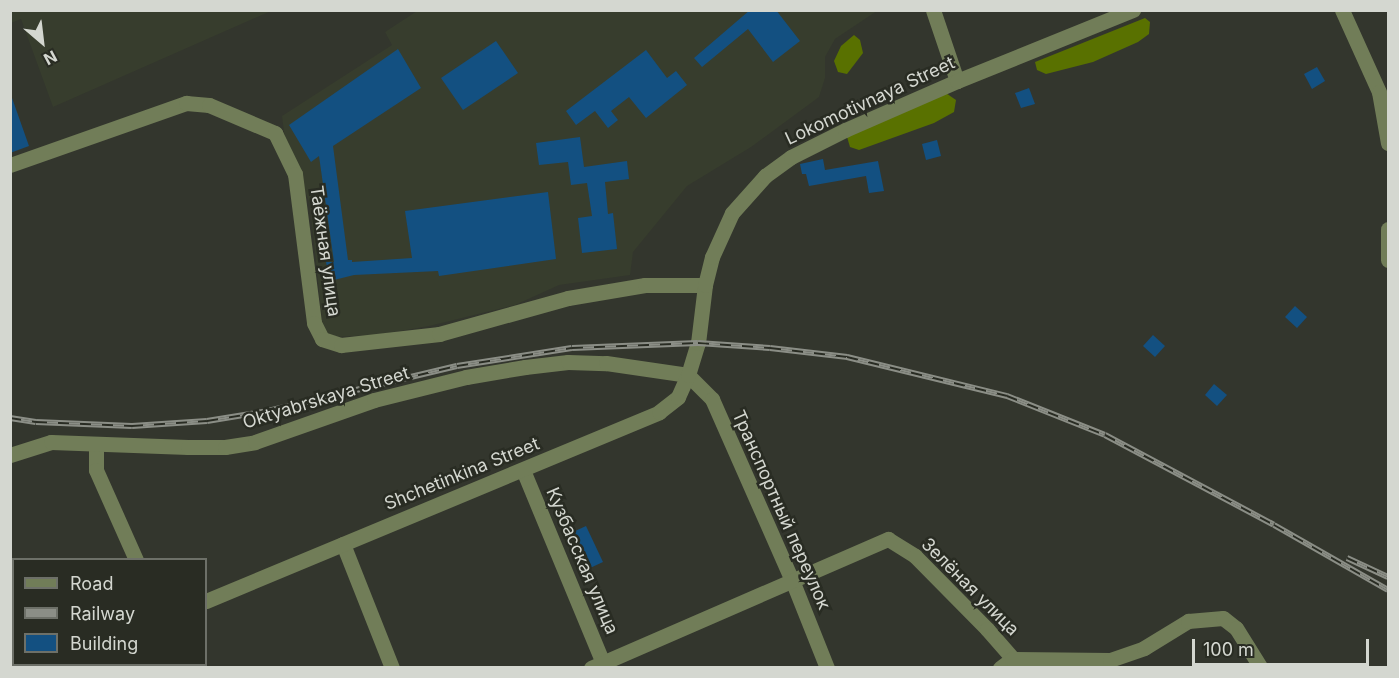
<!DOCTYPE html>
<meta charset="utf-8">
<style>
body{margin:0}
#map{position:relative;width:1399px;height:678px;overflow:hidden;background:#33362d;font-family:Inter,sans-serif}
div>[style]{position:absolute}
.built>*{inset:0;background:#373d2d}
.forest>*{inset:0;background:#597100}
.building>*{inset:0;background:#135081}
.minor>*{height:15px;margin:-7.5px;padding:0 7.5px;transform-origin:7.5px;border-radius:7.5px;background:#717d58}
.rail>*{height:6px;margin-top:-3px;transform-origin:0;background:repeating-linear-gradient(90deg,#292c23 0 11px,#8b8e86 0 22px);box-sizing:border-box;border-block:2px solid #8b8e86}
span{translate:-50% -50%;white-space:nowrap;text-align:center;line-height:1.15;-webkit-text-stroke:5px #292c23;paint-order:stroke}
.street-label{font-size:18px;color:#d4d7d0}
.frame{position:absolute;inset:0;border:12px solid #d4d7d0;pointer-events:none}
.legend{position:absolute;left:12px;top:558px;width:195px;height:108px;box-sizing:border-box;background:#292c23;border:2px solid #6d7068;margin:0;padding:8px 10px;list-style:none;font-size:18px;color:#d4d7d0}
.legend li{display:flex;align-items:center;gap:12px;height:30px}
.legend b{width:30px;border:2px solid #6d7068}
.north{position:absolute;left:12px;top:12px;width:60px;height:60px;-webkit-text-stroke:4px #292c23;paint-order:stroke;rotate:152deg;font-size:16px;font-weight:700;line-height:24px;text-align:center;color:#d4d7d0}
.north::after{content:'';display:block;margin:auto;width:21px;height:27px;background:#d4d7d0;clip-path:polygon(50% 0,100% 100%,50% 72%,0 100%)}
.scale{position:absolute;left:1192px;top:639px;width:177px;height:27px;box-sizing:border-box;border:3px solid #d4d7d0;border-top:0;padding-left:8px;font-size:18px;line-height:21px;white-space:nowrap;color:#d4d7d0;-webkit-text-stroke:4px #292c23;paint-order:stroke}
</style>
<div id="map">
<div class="built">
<i style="clip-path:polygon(11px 10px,271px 10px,271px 11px,53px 107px,21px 19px,11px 23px)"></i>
<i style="clip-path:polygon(417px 11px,877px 11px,835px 39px,825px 57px,825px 78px,819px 97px,751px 147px,687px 186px,633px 252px,630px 275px,559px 285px,515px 305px,429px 326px,377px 335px,331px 337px,323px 330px,310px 204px,285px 140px,282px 116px,392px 45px,385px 32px)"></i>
</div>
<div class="forest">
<i style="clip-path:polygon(1145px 18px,1150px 22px,1149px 34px,1138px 42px,1093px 62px,1046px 74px,1037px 70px,1035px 62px)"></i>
<i style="clip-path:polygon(854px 35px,860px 40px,863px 53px,847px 74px,838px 72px,834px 61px,841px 46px)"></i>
<i style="clip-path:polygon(940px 89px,956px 100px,954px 112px,934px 123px,859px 150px,850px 147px,845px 130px)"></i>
</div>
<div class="building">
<i style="clip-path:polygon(750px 10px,776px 10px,800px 41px,773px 62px,748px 29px,702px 67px,694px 58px)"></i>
<i style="clip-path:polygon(496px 41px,518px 73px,463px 110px,441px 78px)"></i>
<i style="clip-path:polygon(398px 49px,421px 88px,333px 146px,348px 260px,352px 260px,352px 262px,412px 258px,405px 211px,548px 192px,556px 259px,439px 276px,438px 271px,354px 275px,330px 281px,326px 262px,334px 262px,319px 156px,311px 162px,289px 125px)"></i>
<i style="clip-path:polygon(646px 50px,667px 78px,676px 71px,687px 85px,646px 118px,629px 97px,611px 111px,618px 120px,608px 128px,595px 111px,576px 125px,566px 111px)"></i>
<i style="clip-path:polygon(1317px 67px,1325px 81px,1312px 89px,1304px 74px)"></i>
<i style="clip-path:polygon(1029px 88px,1035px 104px,1021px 108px,1015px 93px)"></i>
<i style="clip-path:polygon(12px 98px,29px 146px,10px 153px,10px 99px)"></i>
<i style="clip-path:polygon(580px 137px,584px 167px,627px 161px,629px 179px,605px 182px,608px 214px,613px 213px,617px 249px,582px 253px,578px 218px,592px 216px,587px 183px,571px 185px,568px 162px,539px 165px,536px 143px)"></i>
<i style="clip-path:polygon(937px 140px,941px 156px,926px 160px,922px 144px)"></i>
<i style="clip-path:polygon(823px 159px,825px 170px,878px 161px,884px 191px,869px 193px,866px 176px,809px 186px,806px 174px,802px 174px,800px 164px)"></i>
<i style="clip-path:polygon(1295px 306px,1307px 317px,1297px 328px,1285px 317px)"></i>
<i style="clip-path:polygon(1153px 335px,1165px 346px,1155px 357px,1143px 346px)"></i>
<i style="clip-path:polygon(1214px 384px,1227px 395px,1217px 406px,1205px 395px)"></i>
<i style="clip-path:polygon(586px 526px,603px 562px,590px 568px,573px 532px)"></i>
</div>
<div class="minor">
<i style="left:933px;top:10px;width:75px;rotate:71.3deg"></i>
<i style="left:1342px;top:10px;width:90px;rotate:65.7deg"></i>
<i style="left:1379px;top:92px;width:52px;rotate:80deg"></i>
<i style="left:10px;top:165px;width:187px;rotate:-19.4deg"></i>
<i style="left:186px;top:103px;width:23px;rotate:5deg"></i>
<i style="left:209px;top:105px;width:72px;rotate:23deg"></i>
<i style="left:275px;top:133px;width:46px;rotate:64deg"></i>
<i style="left:295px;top:174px;width:150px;rotate:82.7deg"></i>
<i style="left:314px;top:323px;width:18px;rotate:63deg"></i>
<i style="left:322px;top:339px;width:20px;rotate:18deg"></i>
<i style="left:341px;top:345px;width:99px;rotate:-6.4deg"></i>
<i style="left:439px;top:334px;width:134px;rotate:-15.6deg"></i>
<i style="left:568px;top:298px;width:78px;rotate:-9.6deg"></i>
<i style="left:645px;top:285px;width:60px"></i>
<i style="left:1388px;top:229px;width:31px;rotate:90deg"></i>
<i style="left:96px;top:444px;width:26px;rotate:90deg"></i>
<i style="left:96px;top:470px;width:98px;rotate:66deg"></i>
<i style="left:10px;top:455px;width:43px;rotate:-17.6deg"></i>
<i style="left:51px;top:442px;width:137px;rotate:2.1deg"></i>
<i style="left:188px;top:447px;width:37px"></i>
<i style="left:225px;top:447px;width:30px;rotate:-9deg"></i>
<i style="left:255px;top:442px;width:126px;rotate:-19.4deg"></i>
<i style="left:374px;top:400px;width:95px;rotate:-14deg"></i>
<i style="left:466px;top:377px;width:60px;rotate:-9.6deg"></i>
<i style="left:525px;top:367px;width:43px;rotate:-6.6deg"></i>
<i style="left:568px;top:362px;width:38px;rotate:2deg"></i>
<i style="left:606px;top:363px;width:83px;rotate:8.3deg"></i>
<i style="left:688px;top:375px;width:34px;rotate:45deg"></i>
<i style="left:712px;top:399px;width:198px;rotate:66.2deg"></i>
<i style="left:792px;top:580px;width:95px;rotate:68.3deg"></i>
<i style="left:523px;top:470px;width:214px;rotate:67.5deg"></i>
<i style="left:343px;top:544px;width:133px;rotate:68.4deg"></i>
<i style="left:206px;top:601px;width:491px;rotate:-22.6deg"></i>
<i style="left:659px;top:412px;width:24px;rotate:-38deg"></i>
<i style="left:678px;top:397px;width:24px;rotate:-66deg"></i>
<i style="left:688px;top:375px;width:34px;rotate:-73deg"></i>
<i style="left:698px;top:343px;width:58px;rotate:-83.1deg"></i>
<i style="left:705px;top:285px;width:29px;rotate:-76deg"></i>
<i style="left:712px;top:257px;width:48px;rotate:-65.6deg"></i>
<i style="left:732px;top:213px;width:50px;rotate:-48.3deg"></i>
<i style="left:765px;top:176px;width:32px;rotate:-36deg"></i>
<i style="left:791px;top:157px;width:60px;rotate:-26.6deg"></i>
<i style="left:845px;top:130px;width:122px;rotate:-23.6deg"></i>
<i style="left:957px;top:81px;width:190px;rotate:-22deg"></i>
<i style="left:183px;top:664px;width:4px;rotate:76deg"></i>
<i style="left:49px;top:668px;width:8px;rotate:-30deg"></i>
<i style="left:591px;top:668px;width:324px;rotate:-23.5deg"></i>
<i style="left:888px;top:539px;width:32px;rotate:32deg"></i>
<i style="left:915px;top:556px;width:103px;rotate:45.4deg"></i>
<i style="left:987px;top:629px;width:52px;rotate:48.9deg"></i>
<i style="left:1000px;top:668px;width:15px;rotate:-37deg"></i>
<i style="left:1012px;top:659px;width:98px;rotate:0.6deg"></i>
<i style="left:1110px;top:660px;width:36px;rotate:-19deg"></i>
<i style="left:1144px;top:648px;width:52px;rotate:-31.5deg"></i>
<i style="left:1188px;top:621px;width:35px;rotate:-5deg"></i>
<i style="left:1223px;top:618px;width:16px;rotate:38deg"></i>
<i style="left:1236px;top:628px;width:47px;rotate:58deg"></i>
</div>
<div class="rail">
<i style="left:10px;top:418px;width:26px;rotate:9deg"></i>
<i style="left:36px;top:422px;width:96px;rotate:2.4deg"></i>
<i style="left:132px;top:426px;width:75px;rotate:-3.8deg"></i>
<i style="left:207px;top:421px;width:62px;rotate:-9.3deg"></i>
<i style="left:268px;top:411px;width:194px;rotate:-13.4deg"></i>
<i style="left:457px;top:366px;width:116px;rotate:-8.9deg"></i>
<i style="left:572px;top:348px;width:126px;rotate:-2.3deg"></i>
<i style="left:698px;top:343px;width:72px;rotate:4deg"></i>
<i style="left:770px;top:348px;width:78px;rotate:6.7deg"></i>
<i style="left:847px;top:357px;width:165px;rotate:13.7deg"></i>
<i style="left:1007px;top:396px;width:105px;rotate:21.7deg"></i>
<i style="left:1105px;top:435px;width:191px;rotate:28deg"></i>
<i style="left:1274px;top:525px;width:131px;rotate:29.7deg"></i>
<i style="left:1347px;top:558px;width:45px;rotate:24.9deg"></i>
</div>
<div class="street-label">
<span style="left:870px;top:101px;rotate:-25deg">Lokomotivnaya Street</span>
<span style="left:325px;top:251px;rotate:82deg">Таёжная улица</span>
<span style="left:326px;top:398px;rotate:-17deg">Oktyabrskaya Street</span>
<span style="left:462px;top:474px;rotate:-22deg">Shchetinkina Street</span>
<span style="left:781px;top:510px;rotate:66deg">Транспортный переулок</span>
<span style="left:582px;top:561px;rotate:67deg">Кузбасская улица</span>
<span style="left:970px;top:587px;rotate:45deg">Зелёная улица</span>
</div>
<div class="frame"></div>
<ul class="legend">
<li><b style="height:8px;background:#717d58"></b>Road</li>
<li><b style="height:8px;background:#8b8e86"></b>Railway</li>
<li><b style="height:16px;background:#135081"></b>Building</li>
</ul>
<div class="north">N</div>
<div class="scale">100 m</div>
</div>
